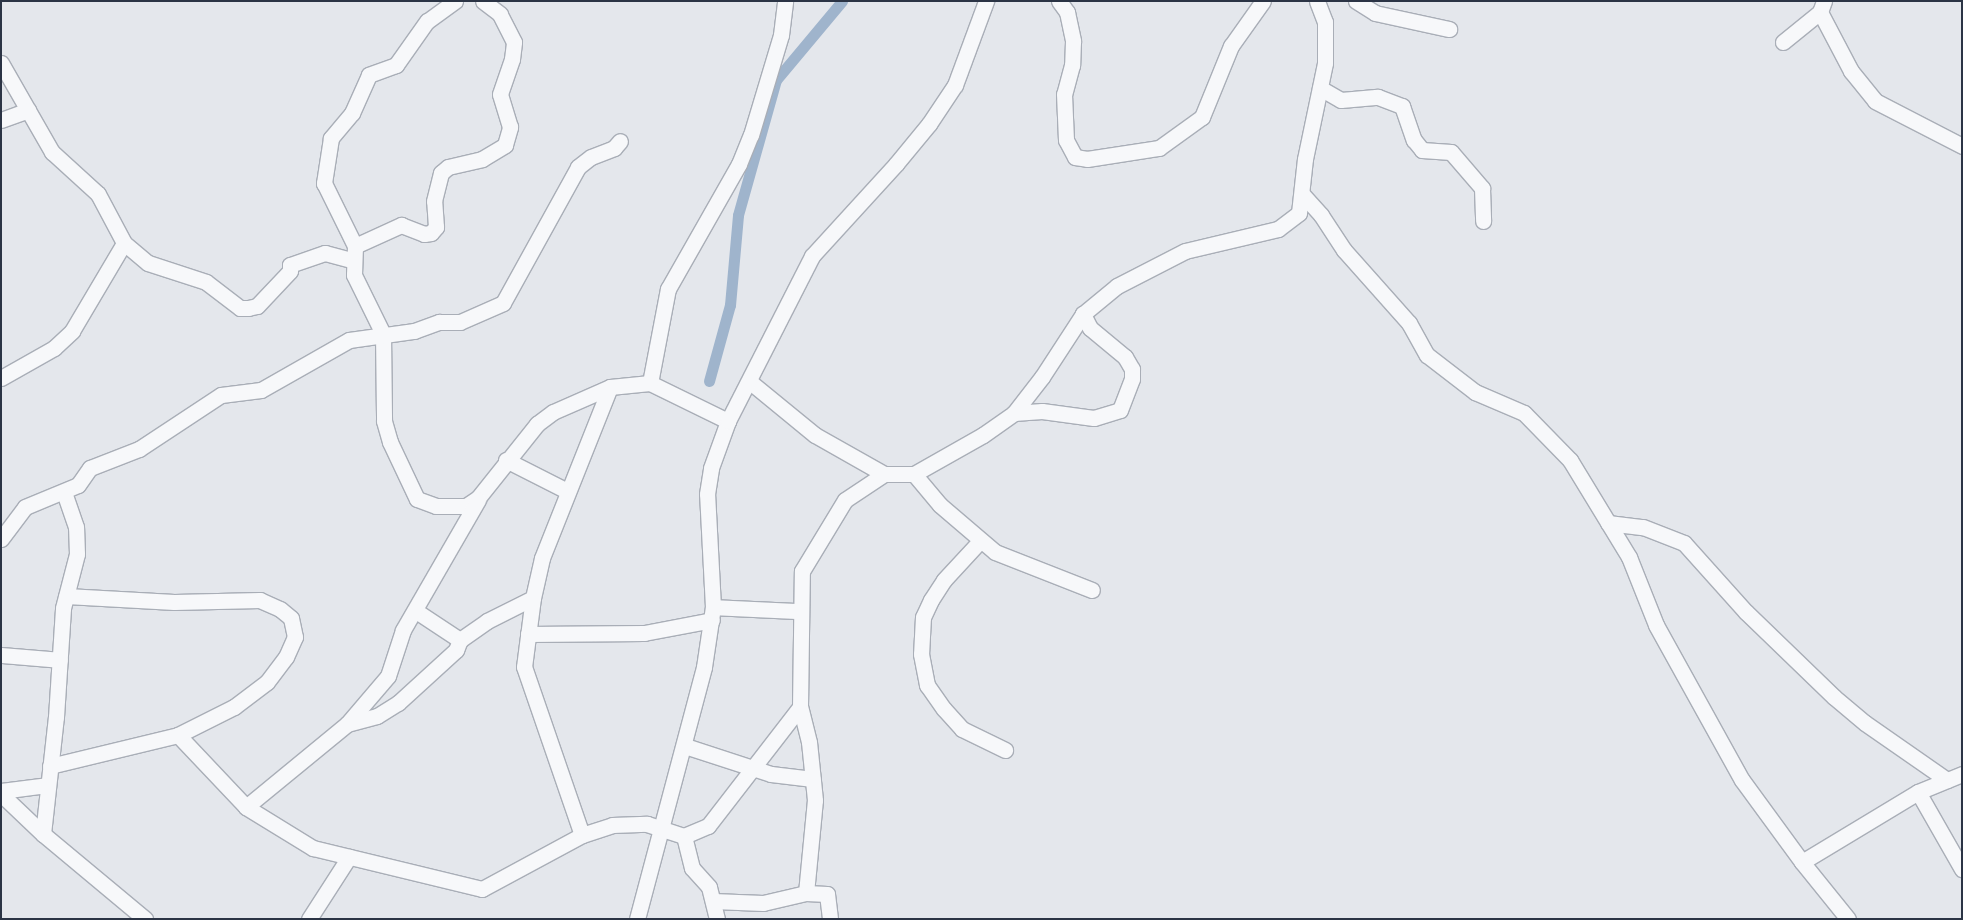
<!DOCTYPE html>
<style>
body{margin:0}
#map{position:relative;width:1963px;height:920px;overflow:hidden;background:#e4e7ec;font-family:Raleway,sans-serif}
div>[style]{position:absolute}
.canal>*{height:11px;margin:-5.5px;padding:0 5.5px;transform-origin:5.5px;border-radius:5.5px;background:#9fb4cc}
.roads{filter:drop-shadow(1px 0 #a9aeb7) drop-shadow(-1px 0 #a9aeb7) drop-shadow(0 1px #a9aeb7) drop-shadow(0 -1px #a9aeb7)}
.minor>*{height:15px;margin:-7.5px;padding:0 7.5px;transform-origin:7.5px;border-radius:7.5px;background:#f7f8fa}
span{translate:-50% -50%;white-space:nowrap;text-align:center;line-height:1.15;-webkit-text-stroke:4.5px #f4f6f9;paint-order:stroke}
.frame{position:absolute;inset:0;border:2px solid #2b3445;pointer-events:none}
</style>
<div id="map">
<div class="canal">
<i style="left:709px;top:381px;width:79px;rotate:-74.6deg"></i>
<i style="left:730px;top:305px;width:90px;rotate:-84.9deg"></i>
<i style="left:738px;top:215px;width:140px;rotate:-74.3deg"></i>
<i style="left:776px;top:80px;width:103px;rotate:-50.1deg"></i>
</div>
<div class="roads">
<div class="minor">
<i style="left:455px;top:1px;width:34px;rotate:144deg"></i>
<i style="left:427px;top:21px;width:54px;rotate:125.2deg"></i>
<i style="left:396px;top:65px;width:29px;rotate:160deg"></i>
<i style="left:369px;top:75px;width:42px;rotate:114.1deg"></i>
<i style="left:352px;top:113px;width:33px;rotate:130deg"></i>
<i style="left:331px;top:138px;width:46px;rotate:98.8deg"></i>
<i style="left:324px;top:183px;width:70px;rotate:63.8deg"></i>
<i style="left:355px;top:246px;width:29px;rotate:92deg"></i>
<i style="left:354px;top:275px;width:66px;rotate:63.8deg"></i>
<i style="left:383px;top:334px;width:87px;rotate:89.3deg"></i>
<i style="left:384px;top:421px;width:22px;rotate:74deg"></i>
<i style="left:390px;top:442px;width:63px;rotate:64.7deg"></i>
<i style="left:417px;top:499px;width:20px;rotate:20deg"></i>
<i style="left:436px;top:506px;width:30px"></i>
<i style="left:466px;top:506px;width:14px;rotate:-34deg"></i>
<i style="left:478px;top:498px;width:95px;rotate:-51.4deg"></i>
<i style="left:537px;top:424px;width:20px;rotate:-37deg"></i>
<i style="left:553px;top:412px;width:62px;rotate:-23.7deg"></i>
<i style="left:610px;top:387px;width:40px;rotate:-5.7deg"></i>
<i style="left:650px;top:383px;width:87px;rotate:26deg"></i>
<i style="left:1059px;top:1px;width:14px;rotate:54deg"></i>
<i style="left:1067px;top:12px;width:30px;rotate:78deg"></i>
<i style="left:1073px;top:41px;width:24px;rotate:92deg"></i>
<i style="left:1072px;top:65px;width:30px;rotate:105deg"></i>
<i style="left:1064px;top:94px;width:46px;rotate:87.5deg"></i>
<i style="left:1066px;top:140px;width:19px;rotate:62deg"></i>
<i style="left:1075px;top:157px;width:12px;rotate:9deg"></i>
<i style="left:1087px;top:159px;width:73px;rotate:-8.7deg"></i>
<i style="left:1159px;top:148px;width:53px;rotate:-35.8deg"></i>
<i style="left:1202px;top:117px;width:77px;rotate:-67.8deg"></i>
<i style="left:1231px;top:46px;width:55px;rotate:-54.6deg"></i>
<i style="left:1356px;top:1px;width:22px;rotate:32deg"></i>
<i style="left:1375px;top:13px;width:76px;rotate:12.2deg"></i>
<i style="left:1820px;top:12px;width:67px;rotate:62.3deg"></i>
<i style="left:1851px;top:71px;width:38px;rotate:51deg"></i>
<i style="left:1875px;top:101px;width:98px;rotate:27.3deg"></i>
<i style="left:1783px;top:42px;width:48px;rotate:-39deg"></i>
<i style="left:1820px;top:12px;width:12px;rotate:-70deg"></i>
<i style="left:1px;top:63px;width:103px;rotate:60.2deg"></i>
<i style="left:52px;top:152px;width:62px;rotate:42.4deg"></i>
<i style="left:98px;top:194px;width:55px;rotate:62deg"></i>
<i style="left:124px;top:243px;width:31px;rotate:40deg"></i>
<i style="left:148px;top:263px;width:61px;rotate:18.1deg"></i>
<i style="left:206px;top:282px;width:43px;rotate:37.4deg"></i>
<i style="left:240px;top:308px;width:8px"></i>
<i style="left:248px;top:308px;width:9px;rotate:-13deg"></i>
<i style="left:257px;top:306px;width:48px;rotate:-46.7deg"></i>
<i style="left:290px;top:271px;width:6px;rotate:-90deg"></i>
<i style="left:290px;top:265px;width:37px;rotate:-19deg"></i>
<i style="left:325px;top:253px;width:28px;rotate:15deg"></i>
<i style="left:1320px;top:88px;width:24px;rotate:30deg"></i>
<i style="left:1341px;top:100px;width:37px;rotate:-5deg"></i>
<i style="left:1378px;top:97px;width:26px;rotate:21deg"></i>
<i style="left:1402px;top:106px;width:36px;rotate:71deg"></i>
<i style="left:1414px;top:140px;width:13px;rotate:51deg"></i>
<i style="left:1422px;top:150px;width:29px;rotate:4deg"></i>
<i style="left:1451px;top:152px;width:48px;rotate:49.3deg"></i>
<i style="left:1482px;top:188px;width:33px;rotate:88deg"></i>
<i style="left:1px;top:120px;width:29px;rotate:-20deg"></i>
<i style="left:1303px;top:195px;width:27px;rotate:48deg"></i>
<i style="left:1321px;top:215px;width:42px;rotate:56.7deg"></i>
<i style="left:1344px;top:250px;width:98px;rotate:48.3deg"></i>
<i style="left:1409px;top:323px;width:37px;rotate:61deg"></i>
<i style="left:1427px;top:355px;width:61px;rotate:37.6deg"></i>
<i style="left:1475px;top:392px;width:53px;rotate:23.2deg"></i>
<i style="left:1524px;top:413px;width:66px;rotate:45.6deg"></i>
<i style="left:1570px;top:460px;width:114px;rotate:58.7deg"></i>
<i style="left:1629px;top:557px;width:73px;rotate:68.3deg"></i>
<i style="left:1656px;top:625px;width:177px;rotate:61deg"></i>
<i style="left:1742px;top:780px;width:102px;rotate:53.8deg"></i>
<i style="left:1802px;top:862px;width:73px;rotate:51.1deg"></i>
<i style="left:355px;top:246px;width:51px;rotate:-24.5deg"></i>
<i style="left:401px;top:225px;width:25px;rotate:21deg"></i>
<i style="left:424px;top:234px;width:7px;rotate:-8deg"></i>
<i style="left:431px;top:233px;width:8px;rotate:-50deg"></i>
<i style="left:436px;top:227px;width:26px;rotate:-94deg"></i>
<i style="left:434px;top:201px;width:29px;rotate:-76deg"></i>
<i style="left:441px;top:173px;width:9px;rotate:-41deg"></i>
<i style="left:448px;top:167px;width:35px;rotate:-13deg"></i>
<i style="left:482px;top:159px;width:27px;rotate:-31deg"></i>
<i style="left:505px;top:145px;width:19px;rotate:-74deg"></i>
<i style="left:510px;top:127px;width:34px;rotate:-107deg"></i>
<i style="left:500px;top:94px;width:37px;rotate:-71deg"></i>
<i style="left:512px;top:59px;width:17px;rotate:-83deg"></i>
<i style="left:514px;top:42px;width:31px;rotate:-117deg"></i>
<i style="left:500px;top:14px;width:21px;rotate:-143deg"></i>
<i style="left:1px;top:378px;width:61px;rotate:-29.5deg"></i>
<i style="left:54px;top:348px;width:25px;rotate:-43deg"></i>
<i style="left:72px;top:331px;width:102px;rotate:-59.4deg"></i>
<i style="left:749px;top:381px;width:85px;rotate:39.3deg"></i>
<i style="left:815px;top:435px;width:79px;rotate:29.5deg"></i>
<i style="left:884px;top:474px;width:30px"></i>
<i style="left:914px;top:474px;width:79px;rotate:-29.5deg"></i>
<i style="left:983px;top:435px;width:38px;rotate:-35deg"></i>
<i style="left:1014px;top:413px;width:46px;rotate:-52.1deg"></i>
<i style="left:1042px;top:377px;width:75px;rotate:-56.9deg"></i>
<i style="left:1083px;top:314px;width:44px;rotate:-39.5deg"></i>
<i style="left:1117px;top:286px;width:76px;rotate:-27.2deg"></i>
<i style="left:1185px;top:251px;width:96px;rotate:-13.3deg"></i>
<i style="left:1278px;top:229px;width:26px;rotate:-37deg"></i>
<i style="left:1299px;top:213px;width:54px;rotate:-83.7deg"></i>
<i style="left:1305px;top:159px;width:98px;rotate:-78.2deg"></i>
<i style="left:1325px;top:63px;width:41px;rotate:-90deg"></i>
<i style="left:1325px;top:22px;width:22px;rotate:-111deg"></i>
<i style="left:650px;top:383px;width:96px;rotate:-79.2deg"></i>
<i style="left:668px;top:289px;width:144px;rotate:-60.4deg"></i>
<i style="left:739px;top:164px;width:31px;rotate:-68deg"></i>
<i style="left:751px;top:135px;width:104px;rotate:-73.3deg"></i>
<i style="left:781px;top:35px;width:34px;rotate:-83deg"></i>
<i style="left:1014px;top:413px;width:28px;rotate:-4deg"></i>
<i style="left:1042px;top:411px;width:52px;rotate:7.7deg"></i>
<i style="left:1094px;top:418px;width:27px;rotate:-17deg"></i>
<i style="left:1120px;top:410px;width:33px;rotate:-69deg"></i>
<i style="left:1132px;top:379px;width:10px;rotate:-90deg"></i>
<i style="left:1132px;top:369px;width:14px;rotate:-120deg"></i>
<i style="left:1125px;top:357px;width:45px;rotate:-140.4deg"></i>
<i style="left:1090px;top:328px;width:16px;rotate:-117deg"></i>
<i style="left:506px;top:460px;width:68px;rotate:26.9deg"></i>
<i style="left:914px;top:474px;width:40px;rotate:50deg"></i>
<i style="left:940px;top:505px;width:72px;rotate:40.5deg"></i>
<i style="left:995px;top:552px;width:104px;rotate:21.4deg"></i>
<i style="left:1608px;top:523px;width:35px;rotate:7deg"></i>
<i style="left:1643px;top:527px;width:44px;rotate:21.3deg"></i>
<i style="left:1684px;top:543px;width:93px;rotate:48.1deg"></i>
<i style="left:1746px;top:612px;width:122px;rotate:44deg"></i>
<i style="left:1834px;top:697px;width:40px;rotate:40deg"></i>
<i style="left:1865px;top:723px;width:100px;rotate:34.8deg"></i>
<i style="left:1px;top:539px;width:40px;rotate:-53deg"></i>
<i style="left:25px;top:507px;width:57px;rotate:-22.5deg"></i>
<i style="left:78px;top:485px;width:21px;rotate:-55deg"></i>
<i style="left:90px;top:468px;width:53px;rotate:-21.2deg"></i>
<i style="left:139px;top:449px;width:98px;rotate:-33.4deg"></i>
<i style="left:221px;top:395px;width:40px;rotate:-7.1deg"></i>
<i style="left:261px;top:390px;width:101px;rotate:-29.6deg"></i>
<i style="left:349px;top:340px;width:66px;rotate:-7.9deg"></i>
<i style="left:414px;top:331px;width:27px;rotate:-20deg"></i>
<i style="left:439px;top:322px;width:21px"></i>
<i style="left:460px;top:322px;width:47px;rotate:-23.8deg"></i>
<i style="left:503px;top:303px;width:155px;rotate:-61.1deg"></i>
<i style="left:578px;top:167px;width:16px;rotate:-38deg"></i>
<i style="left:591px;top:157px;width:25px;rotate:-21deg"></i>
<i style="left:614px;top:148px;width:9px;rotate:-49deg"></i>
<i style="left:980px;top:541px;width:53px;rotate:132.7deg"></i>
<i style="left:944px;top:580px;width:24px;rotate:123deg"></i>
<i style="left:931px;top:600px;width:19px;rotate:115deg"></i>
<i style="left:923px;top:617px;width:37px;rotate:93deg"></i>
<i style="left:921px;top:654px;width:32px;rotate:79deg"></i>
<i style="left:927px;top:685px;width:29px;rotate:55deg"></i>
<i style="left:944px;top:709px;width:27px;rotate:48deg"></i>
<i style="left:962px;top:729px;width:48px;rotate:26deg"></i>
<i style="left:713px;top:607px;width:86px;rotate:2.7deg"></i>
<i style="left:416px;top:611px;width:53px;rotate:33.4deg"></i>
<i style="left:528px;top:634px;width:116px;rotate:-0.5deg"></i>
<i style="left:644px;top:633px;width:69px;rotate:-10.8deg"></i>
<i style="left:1px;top:655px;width:59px;rotate:4.8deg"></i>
<i style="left:347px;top:724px;width:63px;rotate:-49.5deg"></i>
<i style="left:388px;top:676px;width:48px;rotate:-71.9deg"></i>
<i style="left:403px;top:630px;width:150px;rotate:-60deg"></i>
<i style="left:178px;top:735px;width:99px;rotate:46.6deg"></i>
<i style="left:246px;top:807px;width:79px;rotate:31.5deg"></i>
<i style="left:313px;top:848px;width:174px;rotate:13.6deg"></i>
<i style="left:482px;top:889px;width:114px;rotate:-28.4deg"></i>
<i style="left:582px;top:835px;width:32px;rotate:-18deg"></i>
<i style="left:612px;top:825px;width:35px;rotate:-2deg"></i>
<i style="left:647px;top:824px;width:39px;rotate:18deg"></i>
<i style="left:684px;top:836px;width:26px;rotate:-23deg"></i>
<i style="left:708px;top:826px;width:150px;rotate:-52.3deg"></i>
<i style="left:685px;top:746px;width:90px;rotate:18deg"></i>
<i style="left:771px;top:774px;width:42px;rotate:6.8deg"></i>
<i style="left:50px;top:766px;width:132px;rotate:-13.6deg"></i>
<i style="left:178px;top:735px;width:63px;rotate:-26.6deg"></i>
<i style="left:234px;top:707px;width:41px;rotate:-37.1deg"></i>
<i style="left:267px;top:682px;width:31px;rotate:-53deg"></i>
<i style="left:286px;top:657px;width:22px;rotate:-66deg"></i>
<i style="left:295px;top:637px;width:19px;rotate:-102deg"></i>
<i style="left:291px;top:618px;width:14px;rotate:-141deg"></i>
<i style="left:280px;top:609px;width:22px;rotate:-156deg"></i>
<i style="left:260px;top:600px;width:86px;rotate:178.7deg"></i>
<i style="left:174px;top:602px;width:108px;rotate:-176.8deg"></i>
<i style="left:1px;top:791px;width:46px;rotate:-7.4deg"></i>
<i style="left:1918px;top:792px;width:89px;rotate:60.3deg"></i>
<i style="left:1px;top:794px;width:58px;rotate:43.6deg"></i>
<i style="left:43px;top:834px;width:133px;rotate:39.8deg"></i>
<i style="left:246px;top:807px;width:131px;rotate:-39.4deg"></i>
<i style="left:347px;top:724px;width:31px;rotate:-15deg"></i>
<i style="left:377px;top:716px;width:25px;rotate:-32deg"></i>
<i style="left:398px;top:703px;width:79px;rotate:-42.4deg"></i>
<i style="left:456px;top:650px;width:11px;rotate:-68deg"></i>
<i style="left:460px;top:640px;width:33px;rotate:-35deg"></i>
<i style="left:487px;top:621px;width:51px;rotate:-26.6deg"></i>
<i style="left:43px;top:834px;width:118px;rotate:-83.7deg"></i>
<i style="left:56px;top:717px;width:109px;rotate:-86.3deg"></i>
<i style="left:63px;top:608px;width:56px;rotate:-75.5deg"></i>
<i style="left:77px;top:554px;width:27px;rotate:-92deg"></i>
<i style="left:76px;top:527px;width:36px;rotate:-109deg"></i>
<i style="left:582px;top:835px;width:178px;rotate:-109deg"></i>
<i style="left:524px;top:667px;width:70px;rotate:-82.6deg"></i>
<i style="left:533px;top:598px;width:41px;rotate:-77.3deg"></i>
<i style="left:542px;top:558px;width:184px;rotate:-68.3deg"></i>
<i style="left:684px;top:836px;width:33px;rotate:76deg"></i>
<i style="left:692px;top:868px;width:25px;rotate:48deg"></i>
<i style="left:709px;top:887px;width:33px;rotate:76deg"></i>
<i style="left:1802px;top:862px;width:135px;rotate:-31.1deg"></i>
<i style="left:1918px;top:792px;width:48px;rotate:-22.2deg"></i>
<i style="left:806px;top:893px;width:93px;rotate:-84.5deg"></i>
<i style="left:815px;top:800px;width:58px;rotate:-95.9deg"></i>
<i style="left:809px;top:742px;width:36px;rotate:-104deg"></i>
<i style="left:800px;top:707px;width:136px;rotate:-89.2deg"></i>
<i style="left:802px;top:571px;width:83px;rotate:-58.8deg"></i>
<i style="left:845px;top:500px;width:47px;rotate:-33.7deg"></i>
<i style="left:713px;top:901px;width:50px;rotate:2.3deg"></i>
<i style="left:763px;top:903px;width:44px;rotate:-13.1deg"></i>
<i style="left:806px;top:893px;width:21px;rotate:3deg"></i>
<i style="left:827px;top:894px;width:25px;rotate:83deg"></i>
<i style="left:309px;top:919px;width:74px;rotate:-57.2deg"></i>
<i style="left:637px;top:919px;width:261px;rotate:-75.1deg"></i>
<i style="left:704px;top:667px;width:61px;rotate:-81.5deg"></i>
<i style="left:713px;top:607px;width:113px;rotate:-93deg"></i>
<i style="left:707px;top:494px;width:26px;rotate:-81deg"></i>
<i style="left:711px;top:468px;width:50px;rotate:-70.1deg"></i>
<i style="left:728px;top:421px;width:185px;rotate:-63deg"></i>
<i style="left:812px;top:256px;width:125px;rotate:-47.6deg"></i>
<i style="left:896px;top:164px;width:52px;rotate:-50.5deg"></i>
<i style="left:929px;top:124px;width:47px;rotate:-56.3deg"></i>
<i style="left:955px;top:85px;width:90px;rotate:-69.7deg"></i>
</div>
</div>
<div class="frame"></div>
</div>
